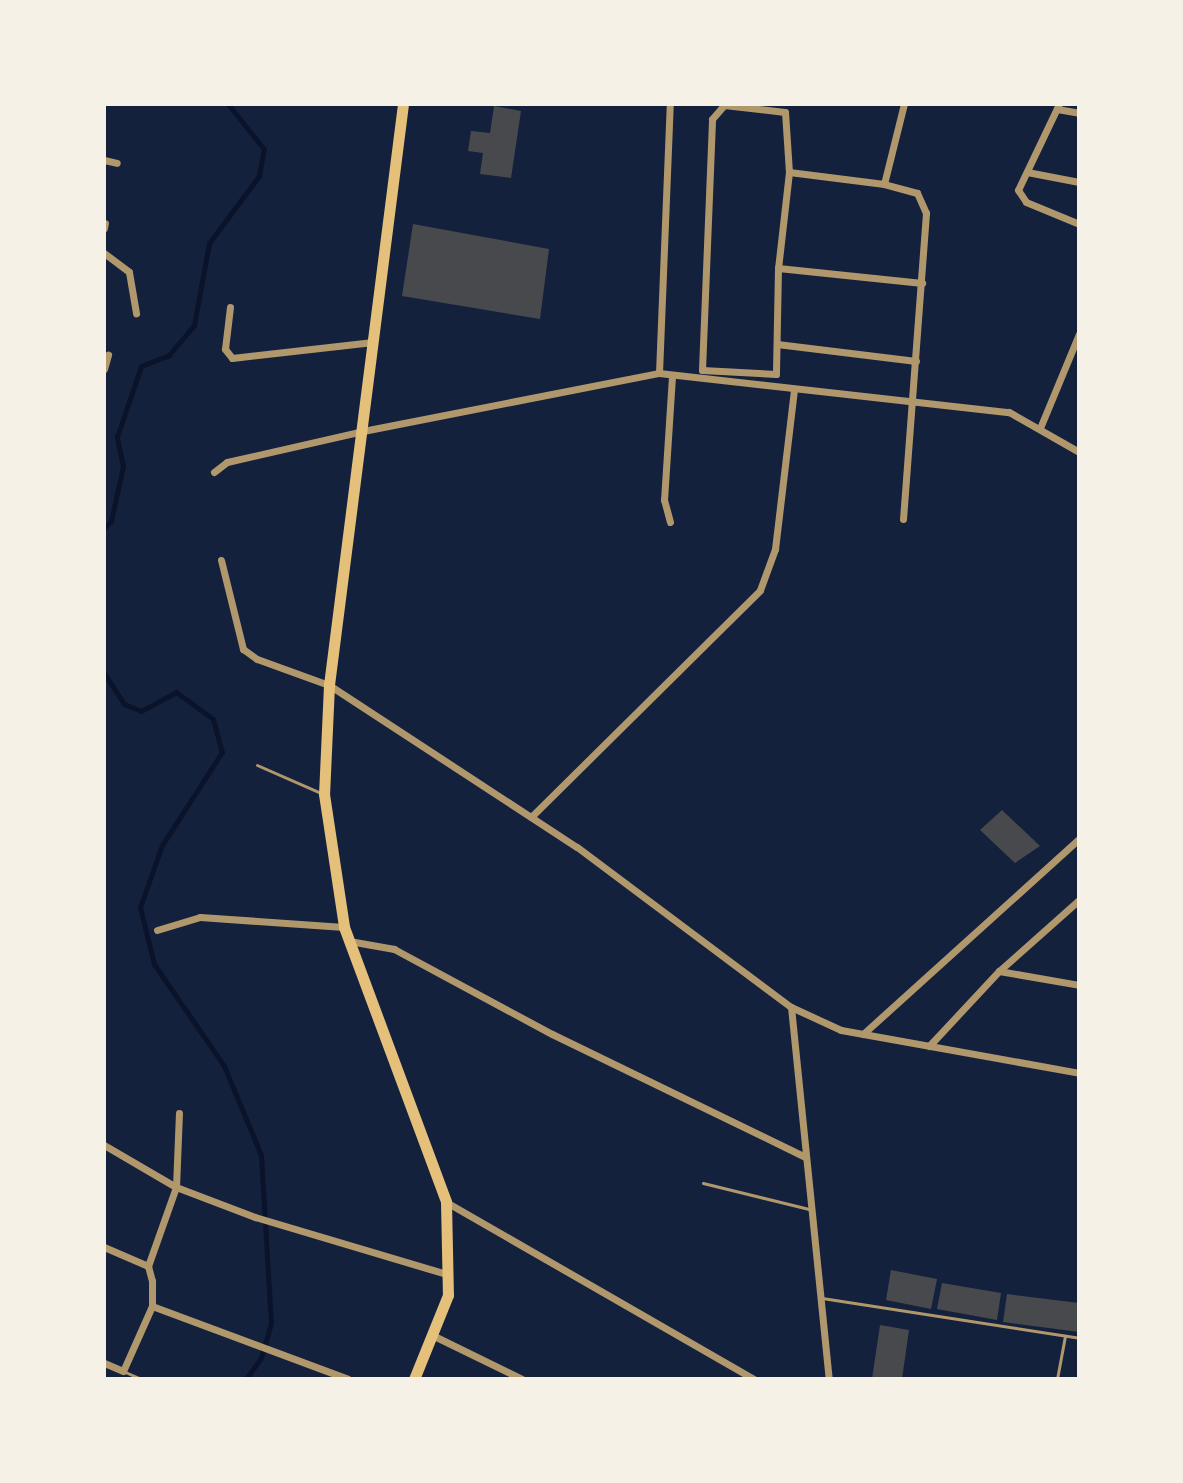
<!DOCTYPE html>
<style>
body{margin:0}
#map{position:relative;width:1183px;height:1483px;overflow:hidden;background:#14213d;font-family:Roboto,sans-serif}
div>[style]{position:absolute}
.stream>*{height:5px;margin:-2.5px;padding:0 2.5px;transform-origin:2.5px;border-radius:2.5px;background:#0b132b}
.building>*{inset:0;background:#48494c}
.service>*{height:3px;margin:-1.5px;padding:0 1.5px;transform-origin:1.5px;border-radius:1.5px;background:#b1986c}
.minor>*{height:7px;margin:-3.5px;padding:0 3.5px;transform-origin:3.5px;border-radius:3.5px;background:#b1986c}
.primary>*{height:11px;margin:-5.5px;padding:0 5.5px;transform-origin:5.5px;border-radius:5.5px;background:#e5c07b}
span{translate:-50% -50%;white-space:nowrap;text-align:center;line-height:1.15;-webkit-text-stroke:7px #f6f1e7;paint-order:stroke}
.frame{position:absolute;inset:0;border:106px solid #f6f1e7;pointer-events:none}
</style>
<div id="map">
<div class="stream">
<i style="left:104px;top:528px;width:10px;rotate:-45deg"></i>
<i style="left:111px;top:521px;width:56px;rotate:-77.7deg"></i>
<i style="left:123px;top:466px;width:30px;rotate:-102deg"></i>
<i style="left:117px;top:437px;width:75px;rotate:-71.3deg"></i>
<i style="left:141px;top:366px;width:30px;rotate:-21deg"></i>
<i style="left:169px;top:355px;width:39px;rotate:-50deg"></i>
<i style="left:194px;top:325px;width:83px;rotate:-79.6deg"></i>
<i style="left:209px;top:243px;width:84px;rotate:-53.3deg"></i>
<i style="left:259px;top:176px;width:27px;rotate:-80deg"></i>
<i style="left:264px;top:149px;width:58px;rotate:-128.7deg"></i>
<i style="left:104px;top:673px;width:37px;rotate:57deg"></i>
<i style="left:124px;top:704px;width:18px;rotate:22deg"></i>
<i style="left:141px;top:711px;width:40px;rotate:-28deg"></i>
<i style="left:176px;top:692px;width:46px;rotate:36.1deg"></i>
<i style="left:213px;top:719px;width:34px;rotate:75deg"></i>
<i style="left:222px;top:752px;width:111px;rotate:122.8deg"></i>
<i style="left:162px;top:845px;width:66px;rotate:109.5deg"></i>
<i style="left:140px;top:907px;width:59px;rotate:76.2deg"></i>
<i style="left:154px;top:964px;width:124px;rotate:55.5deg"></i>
<i style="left:224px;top:1066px;width:96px;rotate:67.4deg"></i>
<i style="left:261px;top:1155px;width:168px;rotate:86.6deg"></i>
<i style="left:271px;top:1323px;width:36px;rotate:106deg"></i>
<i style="left:261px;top:1358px;width:26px;rotate:126deg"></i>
</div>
<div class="building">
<i style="clip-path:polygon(494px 106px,521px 111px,511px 178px,480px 174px,483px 153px,468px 151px,471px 131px,490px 133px)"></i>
<i style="clip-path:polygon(413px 224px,549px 249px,540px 319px,402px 296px)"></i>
<i style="clip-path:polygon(1002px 810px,1040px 846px,1015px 863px,980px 830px)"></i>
<i style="clip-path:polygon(891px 1270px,937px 1279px,931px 1309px,886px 1300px)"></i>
<i style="clip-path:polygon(942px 1283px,1001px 1293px,997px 1320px,937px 1309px)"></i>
<i style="clip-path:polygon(1007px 1294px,1079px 1303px,1079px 1332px,1003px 1322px)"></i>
<i style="clip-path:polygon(880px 1325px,909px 1330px,902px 1379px,872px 1379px)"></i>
</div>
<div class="service">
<i style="left:257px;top:765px;width:70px;rotate:23.6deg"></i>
<i style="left:703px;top:1183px;width:109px;rotate:13.8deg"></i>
<i style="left:822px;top:1298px;width:260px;rotate:8.8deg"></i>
<i style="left:123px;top:1371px;width:20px;rotate:24deg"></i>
<i style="left:1057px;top:1379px;width:44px;rotate:-79.5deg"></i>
</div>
<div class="minor">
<i style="left:1059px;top:104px;width:95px;rotate:115.5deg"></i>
<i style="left:1018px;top:190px;width:14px;rotate:56deg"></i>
<i style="left:1026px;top:202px;width:57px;rotate:22.5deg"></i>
<i style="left:724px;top:105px;width:61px;rotate:6.5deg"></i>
<i style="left:785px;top:112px;width:60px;rotate:86.2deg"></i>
<i style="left:789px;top:172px;width:97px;rotate:96.5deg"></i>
<i style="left:778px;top:268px;width:106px;rotate:91.1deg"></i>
<i style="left:776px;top:374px;width:74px;rotate:-176.9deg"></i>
<i style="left:702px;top:370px;width:251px;rotate:-87.7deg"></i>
<i style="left:712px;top:119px;width:18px;rotate:-49deg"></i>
<i style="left:1057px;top:109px;width:22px;rotate:10deg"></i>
<i style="left:104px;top:160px;width:13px;rotate:13deg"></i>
<i style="left:789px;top:172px;width:96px;rotate:7.2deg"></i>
<i style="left:1027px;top:172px;width:53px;rotate:10.9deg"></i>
<i style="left:104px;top:228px;width:5px;rotate:-79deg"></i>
<i style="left:104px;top:253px;width:31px;rotate:37deg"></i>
<i style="left:129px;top:272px;width:42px;rotate:80.3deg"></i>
<i style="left:778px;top:268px;width:145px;rotate:5.9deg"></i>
<i style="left:230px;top:307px;width:42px;rotate:96.8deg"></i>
<i style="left:225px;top:349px;width:11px;rotate:52deg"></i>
<i style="left:232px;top:358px;width:142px;rotate:-6.5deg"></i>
<i style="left:777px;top:344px;width:140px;rotate:7deg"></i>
<i style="left:104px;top:369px;width:15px;rotate:-74deg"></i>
<i style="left:659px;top:373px;width:269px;rotate:-87.7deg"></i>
<i style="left:1040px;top:428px;width:102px;rotate:-67.5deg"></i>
<i style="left:214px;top:472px;width:16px;rotate:-38deg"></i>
<i style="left:227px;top:462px;width:139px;rotate:-12.8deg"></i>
<i style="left:363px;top:431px;width:302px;rotate:-11.1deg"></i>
<i style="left:659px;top:373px;width:352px;rotate:6.4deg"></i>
<i style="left:1009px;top:412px;width:81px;rotate:29.7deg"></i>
<i style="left:903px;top:519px;width:307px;rotate:-85.7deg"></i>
<i style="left:926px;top:213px;width:22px;rotate:-114deg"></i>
<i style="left:917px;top:193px;width:34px;rotate:-165deg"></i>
<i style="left:884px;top:184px;width:82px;rotate:-76deg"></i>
<i style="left:670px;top:522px;width:23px;rotate:-105deg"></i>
<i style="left:664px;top:500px;width:123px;rotate:-86.3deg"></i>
<i style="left:221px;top:560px;width:92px;rotate:76.1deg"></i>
<i style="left:243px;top:649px;width:17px;rotate:36deg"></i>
<i style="left:257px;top:659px;width:77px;rotate:19.9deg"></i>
<i style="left:329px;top:685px;width:296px;rotate:33.2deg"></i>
<i style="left:577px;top:847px;width:267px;rotate:36.8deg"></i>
<i style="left:791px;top:1007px;width:55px;rotate:24.7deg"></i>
<i style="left:841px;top:1030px;width:242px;rotate:10.2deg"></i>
<i style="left:531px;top:817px;width:322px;rotate:-44.7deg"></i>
<i style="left:760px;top:590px;width:44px;rotate:-69.9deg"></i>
<i style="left:775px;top:549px;width:160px;rotate:-83.2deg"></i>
<i style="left:157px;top:930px;width:45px;rotate:-16.8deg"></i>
<i style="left:200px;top:917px;width:144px;rotate:4deg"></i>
<i style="left:349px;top:941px;width:46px;rotate:10.1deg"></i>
<i style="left:394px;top:949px;width:179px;rotate:28.3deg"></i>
<i style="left:552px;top:1034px;width:281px;rotate:25.9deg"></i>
<i style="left:999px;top:971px;width:81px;rotate:9.9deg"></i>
<i style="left:791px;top:1007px;width:374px;rotate:84.2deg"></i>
<i style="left:863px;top:1034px;width:291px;rotate:-42.1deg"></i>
<i style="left:929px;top:1046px;width:103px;rotate:-47deg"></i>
<i style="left:999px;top:971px;width:107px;rotate:-41.6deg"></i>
<i style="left:104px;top:1145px;width:83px;rotate:30.3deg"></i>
<i style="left:176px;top:1187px;width:85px;rotate:20.8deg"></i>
<i style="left:255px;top:1217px;width:202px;rotate:16.6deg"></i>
<i style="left:446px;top:1202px;width:355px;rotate:29.9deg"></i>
<i style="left:104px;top:1247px;width:48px;rotate:23.4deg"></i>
<i style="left:148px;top:1266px;width:16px;rotate:75deg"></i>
<i style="left:152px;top:1281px;width:25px;rotate:90deg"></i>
<i style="left:152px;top:1306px;width:71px;rotate:114deg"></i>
<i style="left:123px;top:1371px;width:21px;rotate:-157deg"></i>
<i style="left:148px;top:1266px;width:84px;rotate:-70.5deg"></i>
<i style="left:176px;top:1187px;width:74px;rotate:-87.7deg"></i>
<i style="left:152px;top:1306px;width:209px;rotate:20.4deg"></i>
<i style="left:432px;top:1335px;width:100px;rotate:26.1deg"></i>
</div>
<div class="primary">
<i style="left:403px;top:104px;width:586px;rotate:97.26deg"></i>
<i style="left:329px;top:685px;width:109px;rotate:92.6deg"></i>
<i style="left:324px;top:794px;width:134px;rotate:81.4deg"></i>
<i style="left:344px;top:927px;width:293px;rotate:69.6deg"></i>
<i style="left:446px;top:1202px;width:93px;rotate:88.8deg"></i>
<i style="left:448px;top:1295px;width:91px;rotate:112deg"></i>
</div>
<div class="frame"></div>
</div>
